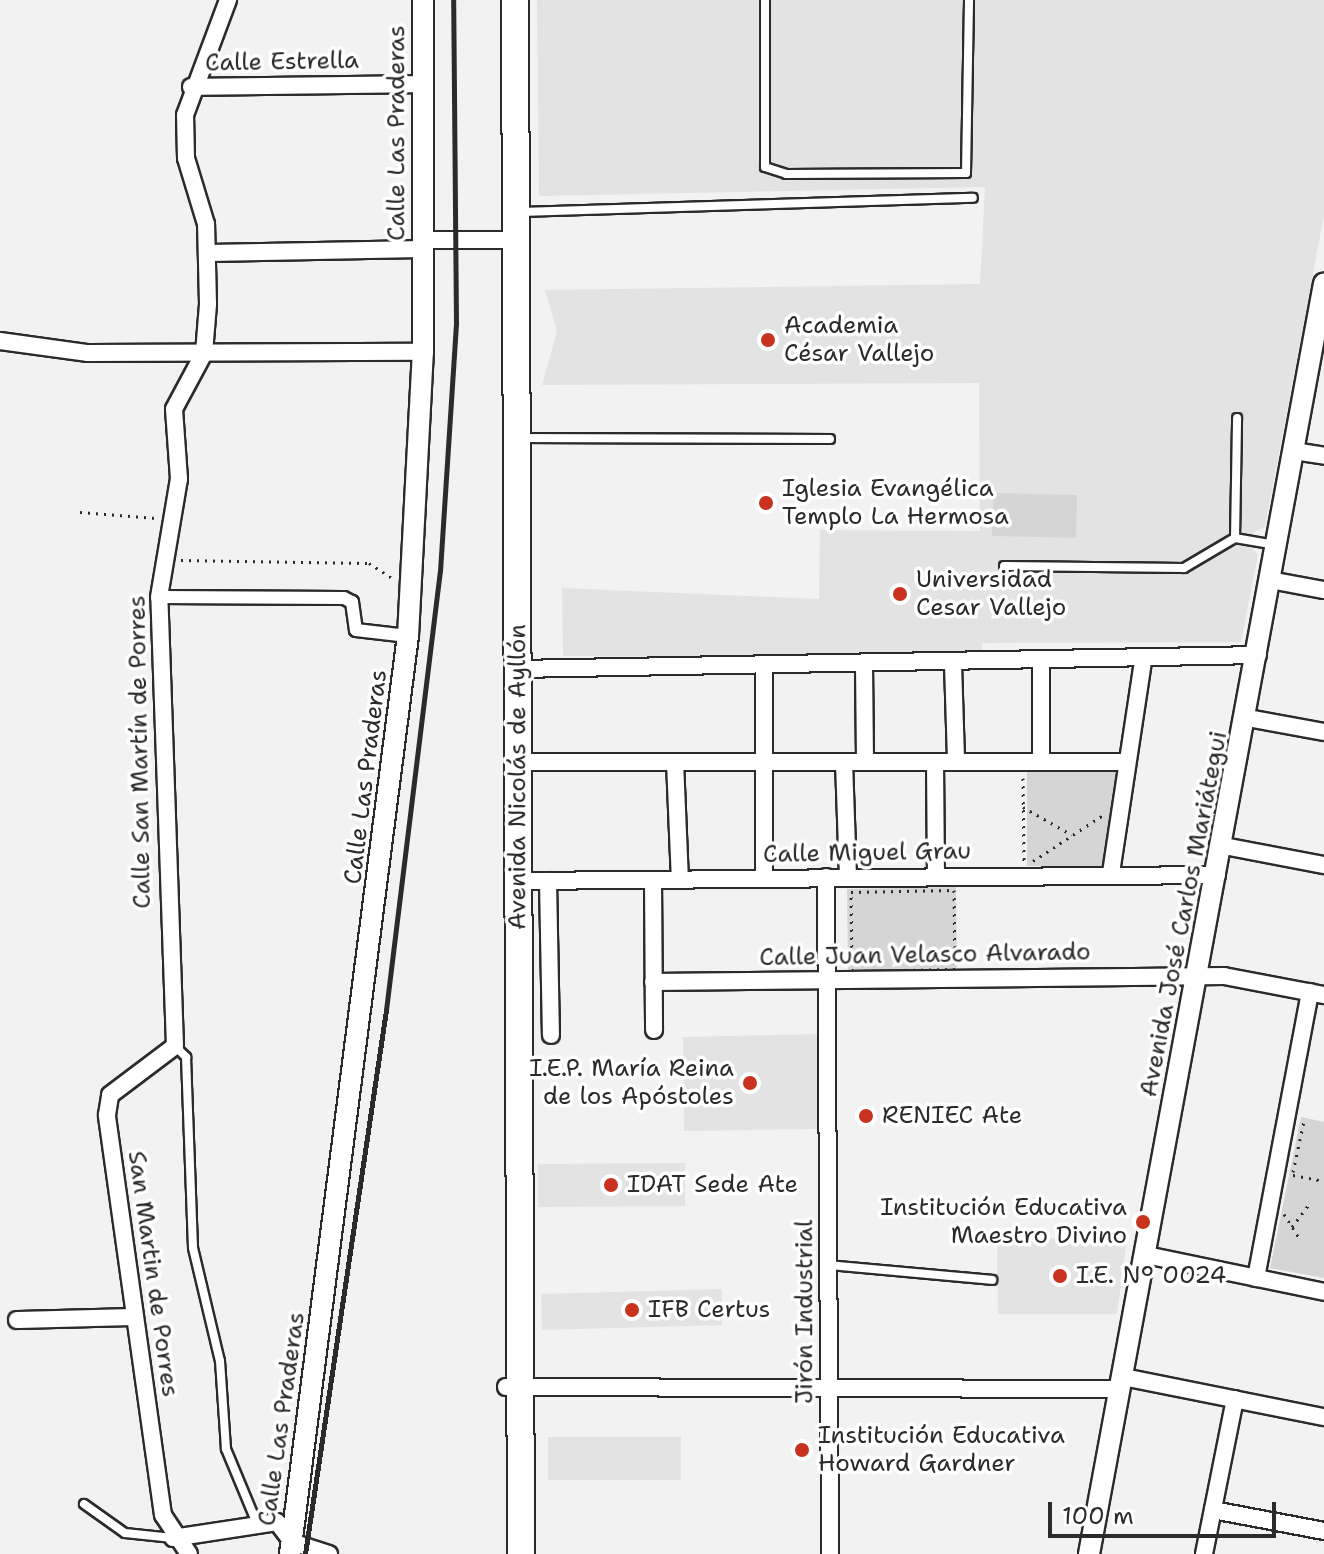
<!DOCTYPE html>
<meta charset="utf-8">
<style>
body{margin:0}
#map{position:relative;width:1324px;height:1554px;overflow:hidden;background:#f2f2f2;font-family:"Shantell Sans",sans-serif}
div>[style]{position:absolute}
.built>*{inset:0;background:#e3e3e3}
.green>*{inset:0;background:#d5d5d5}
.path>*{height:3px;margin-top:-1.5px;transform-origin:0;background:repeating-linear-gradient(90deg,#2b2b2b 0 2px,transparent 0 8px)}
.roads{filter:drop-shadow(2px 0 #2b2b2b) drop-shadow(-2px 0 #2b2b2b) drop-shadow(0 2px #2b2b2b) drop-shadow(0 -2px #2b2b2b)}
.service>*{height:8px;margin:-4px;padding:0 4px;transform-origin:4px;border-radius:4px;background:#fff}
.pedestrian>*{height:12px;margin:-6px;padding:0 6px;transform-origin:6px;border-radius:6px;background:#fff}
.minor>*{height:16px;margin:-8px;padding:0 8px;transform-origin:8px;border-radius:8px;background:#fff}
.tertiary>*{height:20px;margin:-10px;padding:0 10px;transform-origin:10px;border-radius:10px;background:#fff}
.primary>*{height:26px;margin:-13px;padding:0 13px;transform-origin:13px;border-radius:13px;background:#fff}
.rail>*{height:5px;margin:-2.5px;padding:0 2.5px;transform-origin:2.5px;border-radius:2.5px;background:#2b2b2b}
.dots>*{width:22px;height:22px;translate:-50% -50%;box-sizing:border-box;border:4px solid #fff;border-radius:50%}
span{translate:-50% -50%;white-space:nowrap;text-align:center;line-height:1.15;-webkit-text-stroke:7px #fff;paint-order:stroke}
.street-label{font-size:24px;color:#2b2b2b}
.poi-label{font-size:24px;color:#2b2b2b}
.left{translate:0 -50%;text-align:left}
.right{translate:-100% -50%;text-align:right}
.scale{position:absolute;left:1048px;top:1502px;width:228px;height:36px;box-sizing:border-box;border:4px solid #2b2b2b;border-top:0;padding-left:10px;font-size:24px;line-height:28px;white-space:nowrap;color:#2b2b2b;-webkit-text-stroke:6px #fff;paint-order:stroke}
</style>
<div id="map">
<div class="built">
<i style="clip-path:polygon(537px 0,1324px 0,1324px 215px,1265px 527px,1254px 532px,1251px 548px,1258px 554px,1241px 642px,982px 643px,982px 658px,563px 656px,562px 588px,819px 599px,820px 530px,980px 531px,979px 383px,542px 385px,557px 331px,545px 290px,980px 284px,985px 187px,539px 196px)"></i>
<i style="clip-path:polygon(817px 1034px,818px 1129px,684px 1131px,683px 1037px)"></i>
<i style="clip-path:polygon(685px 1163px,685px 1206px,538px 1207px,538px 1164px)"></i>
<i style="clip-path:polygon(1127px 1238px,1117px 1314px,998px 1314px,997px 1239px)"></i>
<i style="clip-path:polygon(722px 1289px,722px 1325px,542px 1330px,541px 1294px)"></i>
<i style="clip-path:polygon(548px 1437px,681px 1437px,681px 1480px,548px 1480px)"></i>
</div>
<div class="green">
<i style="clip-path:polygon(993px 493px,1077px 495px,1076px 538px,992px 536px)"></i>
<i style="clip-path:polygon(1027px 765px,1123px 766px,1109px 866px,1027px 866px)"></i>
<i style="clip-path:polygon(956px 887px,957px 973px,848px 974px,847px 889px)"></i>
<i style="clip-path:polygon(1301px 1117px,1324px 1122px,1324px 1278px,1270px 1268px)"></i>
</div>
<div class="path">
<i style="left:80px;top:512px;width:76px;rotate:4.5deg"></i>
<i style="left:181px;top:560px;width:188px;rotate:0.9deg"></i>
<i style="left:369px;top:563px;width:31px;rotate:33deg"></i>
<i style="left:1023px;top:778px;width:85px;rotate:89.3deg"></i>
<i style="left:1023px;top:807px;width:56px;rotate:29.7deg"></i>
<i style="left:1033px;top:861px;width:84px;rotate:-33.3deg"></i>
<i style="left:954px;top:890px;width:79px;rotate:89.3deg"></i>
<i style="left:955px;top:969px;width:103px;rotate:178.9deg"></i>
<i style="left:852px;top:971px;width:79px;rotate:-90.7deg"></i>
<i style="left:851px;top:892px;width:103px;rotate:-1.1deg"></i>
<i style="left:1293px;top:1172px;width:52px;rotate:-77.8deg"></i>
<i style="left:1293px;top:1175px;width:32px;rotate:11deg"></i>
<i style="left:1284px;top:1214px;width:28px;rotate:58deg"></i>
<i style="left:1292px;top:1227px;width:31px;rotate:-53deg"></i>
</div>
<div class="roads">
<div class="service">
<i style="left:765px;top:0;width:167px;rotate:90deg"></i>
<i style="left:765px;top:167px;width:22px;rotate:18deg"></i>
<i style="left:786px;top:174px;width:180px;rotate:-0.3deg"></i>
<i style="left:966px;top:173px;width:173px;rotate:-89deg"></i>
<i style="left:521px;top:212px;width:452px;rotate:-1.8deg"></i>
<i style="left:521px;top:438px;width:309px;rotate:0.2deg"></i>
<i style="left:1235px;top:538px;width:120px;rotate:-89deg"></i>
<i style="left:1004px;top:566px;width:180px;rotate:0.6deg"></i>
<i style="left:1184px;top:568px;width:59px;rotate:-30.5deg"></i>
<i style="left:1235px;top:538px;width:42px;rotate:9.7deg"></i>
<i style="left:175px;top:1046px;width:16px;rotate:45deg"></i>
<i style="left:186px;top:1057px;width:191px;rotate:87.9deg"></i>
<i style="left:193px;top:1248px;width:116px;rotate:76.6deg"></i>
<i style="left:220px;top:1361px;width:88px;rotate:86.1deg"></i>
<i style="left:226px;top:1449px;width:78px;rotate:67.4deg"></i>
<i style="left:828px;top:1265px;width:165px;rotate:5.2deg"></i>
<i style="left:84px;top:1504px;width:50px;rotate:35.3deg"></i>
<i style="left:125px;top:1533px;width:48px;rotate:5.9deg"></i>
</div>
<div class="pedestrian">
<i style="left:159px;top:597px;width:185px;rotate:0.3deg"></i>
<i style="left:344px;top:598px;width:9px;rotate:27deg"></i>
<i style="left:352px;top:602px;width:28px;rotate:82deg"></i>
<i style="left:356px;top:630px;width:52px;rotate:6.6deg"></i>
</div>
<div class="minor">
<i style="left:191px;top:87px;width:231px;rotate:-0.7deg"></i>
<i style="left:422px;top:240px;width:95px"></i>
<i style="left:209px;top:253px;width:213px;rotate:-1.1deg"></i>
<i style="left:0;top:341px;width:89px;rotate:7.8deg"></i>
<i style="left:88px;top:353px;width:335px;rotate:-0.2deg"></i>
<i style="left:1294px;top:451px;width:30px;rotate:9deg"></i>
<i style="left:1270px;top:580px;width:55px;rotate:10.5deg"></i>
<i style="left:953px;top:664px;width:98px;rotate:88.2deg"></i>
<i style="left:864px;top:665px;width:97px;rotate:89.4deg"></i>
<i style="left:517px;top:669px;width:741px;rotate:-1.08deg"></i>
<i style="left:1248px;top:718px;width:77px;rotate:10.4deg"></i>
<i style="left:516px;top:762px;width:611px"></i>
<i style="left:675px;top:762px;width:117px;rotate:87.6deg"></i>
<i style="left:844px;top:762px;width:115px;rotate:88deg"></i>
<i style="left:935px;top:762px;width:114px;rotate:89.5deg"></i>
<i style="left:1041px;top:762px;width:100px;rotate:-90deg"></i>
<i style="left:1224px;top:846px;width:102px;rotate:10.8deg"></i>
<i style="left:1111px;top:873px;width:214px;rotate:-81.4deg"></i>
<i style="left:826px;top:877px;width:677px;rotate:89.66deg"></i>
<i style="left:764px;top:878px;width:212px;rotate:-90deg"></i>
<i style="left:653px;top:880px;width:150px;rotate:89.6deg"></i>
<i style="left:518px;top:881px;width:699px;rotate:-0.49deg"></i>
<i style="left:548px;top:881px;width:154px;rotate:88.9deg"></i>
<i style="left:653px;top:982px;width:571px;rotate:-0.6deg"></i>
<i style="left:1224px;top:976px;width:102px;rotate:10.8deg"></i>
<i style="left:1146px;top:1255px;width:182px;rotate:11.7deg"></i>
<i style="left:1256px;top:1278px;width:291px;rotate:-79.3deg"></i>
<i style="left:17px;top:1320px;width:117px;rotate:-1.5deg"></i>
<i style="left:1123px;top:1377px;width:205px;rotate:11.3deg"></i>
<i style="left:506px;top:1387px;width:614px;rotate:0.19deg"></i>
<i style="left:1213px;top:1510px;width:113px;rotate:10.7deg"></i>
<i style="left:173px;top:1538px;width:105px;rotate:-8.7deg"></i>
<i style="left:277px;top:1522px;width:25px;rotate:53deg"></i>
<i style="left:292px;top:1542px;width:39px;rotate:18deg"></i>
<i style="left:189px;top:1554px;width:47px;rotate:-123.7deg"></i>
<i style="left:163px;top:1515px;width:404px;rotate:-98deg"></i>
<i style="left:107px;top:1115px;width:20px;rotate:-81deg"></i>
<i style="left:110px;top:1095px;width:81px;rotate:-37deg"></i>
<i style="left:175px;top:1046px;width:449px;rotate:-92deg"></i>
<i style="left:159px;top:597px;width:120px;rotate:-80.4deg"></i>
<i style="left:179px;top:479px;width:70px;rotate:-94.1deg"></i>
<i style="left:174px;top:409px;width:64px;rotate:-61.8deg"></i>
<i style="left:204px;top:353px;width:49px;rotate:-85.3deg"></i>
<i style="left:208px;top:304px;width:80px;rotate:-91.4deg"></i>
<i style="left:206px;top:224px;width:69px;rotate:-106.9deg"></i>
<i style="left:186px;top:158px;width:43px;rotate:-91.3deg"></i>
<i style="left:185px;top:115px;width:123px;rotate:-69.5deg"></i>
<i style="left:1204px;top:1554px;width:158px;rotate:-78.7deg"></i>
</div>
<div class="tertiary">
<i style="left:290px;top:1554px;width:926px;rotate:-82.68deg"></i>
<i style="left:408px;top:636px;width:284px;rotate:-87deg"></i>
<i style="left:423px;top:352px;width:352px;rotate:-90deg"></i>
<i style="left:1089px;top:1554px;width:1292px;rotate:-79.52deg"></i>
</div>
<div class="primary">
<i style="left:515px;top:0;width:1554px;rotate:89.78deg"></i>
</div>
</div>
<div class="rail">
<i style="left:305px;top:1554px;width:550px;rotate:-81.53deg"></i>
<i style="left:386px;top:1010px;width:442px;rotate:-83deg"></i>
<i style="left:440px;top:571px;width:249px;rotate:-86.3deg"></i>
<i style="left:456px;top:323px;width:323px;rotate:-90.5deg"></i>
</div>
<div class="dots">
<i style="left:768px;top:340px;background:#c8321e"></i>
<i style="left:766px;top:503px;background:#c8321e"></i>
<i style="left:900px;top:594px;background:#c8321e"></i>
<i style="left:750px;top:1083px;background:#c8321e"></i>
<i style="left:866px;top:1116px;background:#c8321e"></i>
<i style="left:611px;top:1185px;background:#c8321e"></i>
<i style="left:1143px;top:1222px;background:#c8321e"></i>
<i style="left:1060px;top:1276px;background:#c8321e"></i>
<i style="left:632px;top:1310px;background:#c8321e"></i>
<i style="left:802px;top:1450px;background:#c8321e"></i>
</div>
<div class="street-label">
<span style="left:282px;top:62px;rotate:-1deg">Calle Estrella</span>
<span style="left:397px;top:133px;rotate:-90deg">Calle Las Praderas</span>
<span style="left:140px;top:752px;rotate:-91deg">Calle San Martín de Porres</span>
<span style="left:366px;top:777px;rotate:-83deg">Calle Las Praderas</span>
<span style="left:518px;top:777px;rotate:-90deg">Avenida Nicolás de Ayllón</span>
<span style="left:867px;top:853px;rotate:-1deg">Calle Miguel Grau</span>
<span style="left:1184px;top:914px;rotate:-79deg">Avenida José Carlos Mariátegui</span>
<span style="left:925px;top:955px;rotate:-1deg">Calle Juan Velasco Alvarado</span>
<span style="left:153px;top:1274px;rotate:82deg">San Martin de Porres</span>
<span style="left:805px;top:1312px;rotate:-90deg">Jirón Industrial</span>
<span style="left:282px;top:1419px;rotate:-82deg">Calle Las Praderas</span>
</div>
<div class="poi-label">
<span class="left" style="left:784px;top:340px">Academia<br>César Vallejo</span>
<span class="left" style="left:782px;top:503px">Iglesia Evangélica<br>Templo La Hermosa</span>
<span class="left" style="left:916px;top:594px">Universidad<br>Cesar Vallejo</span>
<span class="right" style="left:734px;top:1083px">I.E.P. María Reina<br>de los Apóstoles</span>
<span class="left" style="left:882px;top:1116px">RENIEC Ate</span>
<span class="left" style="left:627px;top:1185px">IDAT Sede Ate</span>
<span class="right" style="left:1127px;top:1222px">Institución Educativa<br>Maestro Divino</span>
<span class="left" style="left:1076px;top:1276px">I.E. N° 0024</span>
<span class="left" style="left:648px;top:1310px">IFB Certus</span>
<span class="left" style="left:818px;top:1450px">Institución Educativa<br>Howard Gardner</span>
</div>
<div class="scale">100 m</div>
</div>
